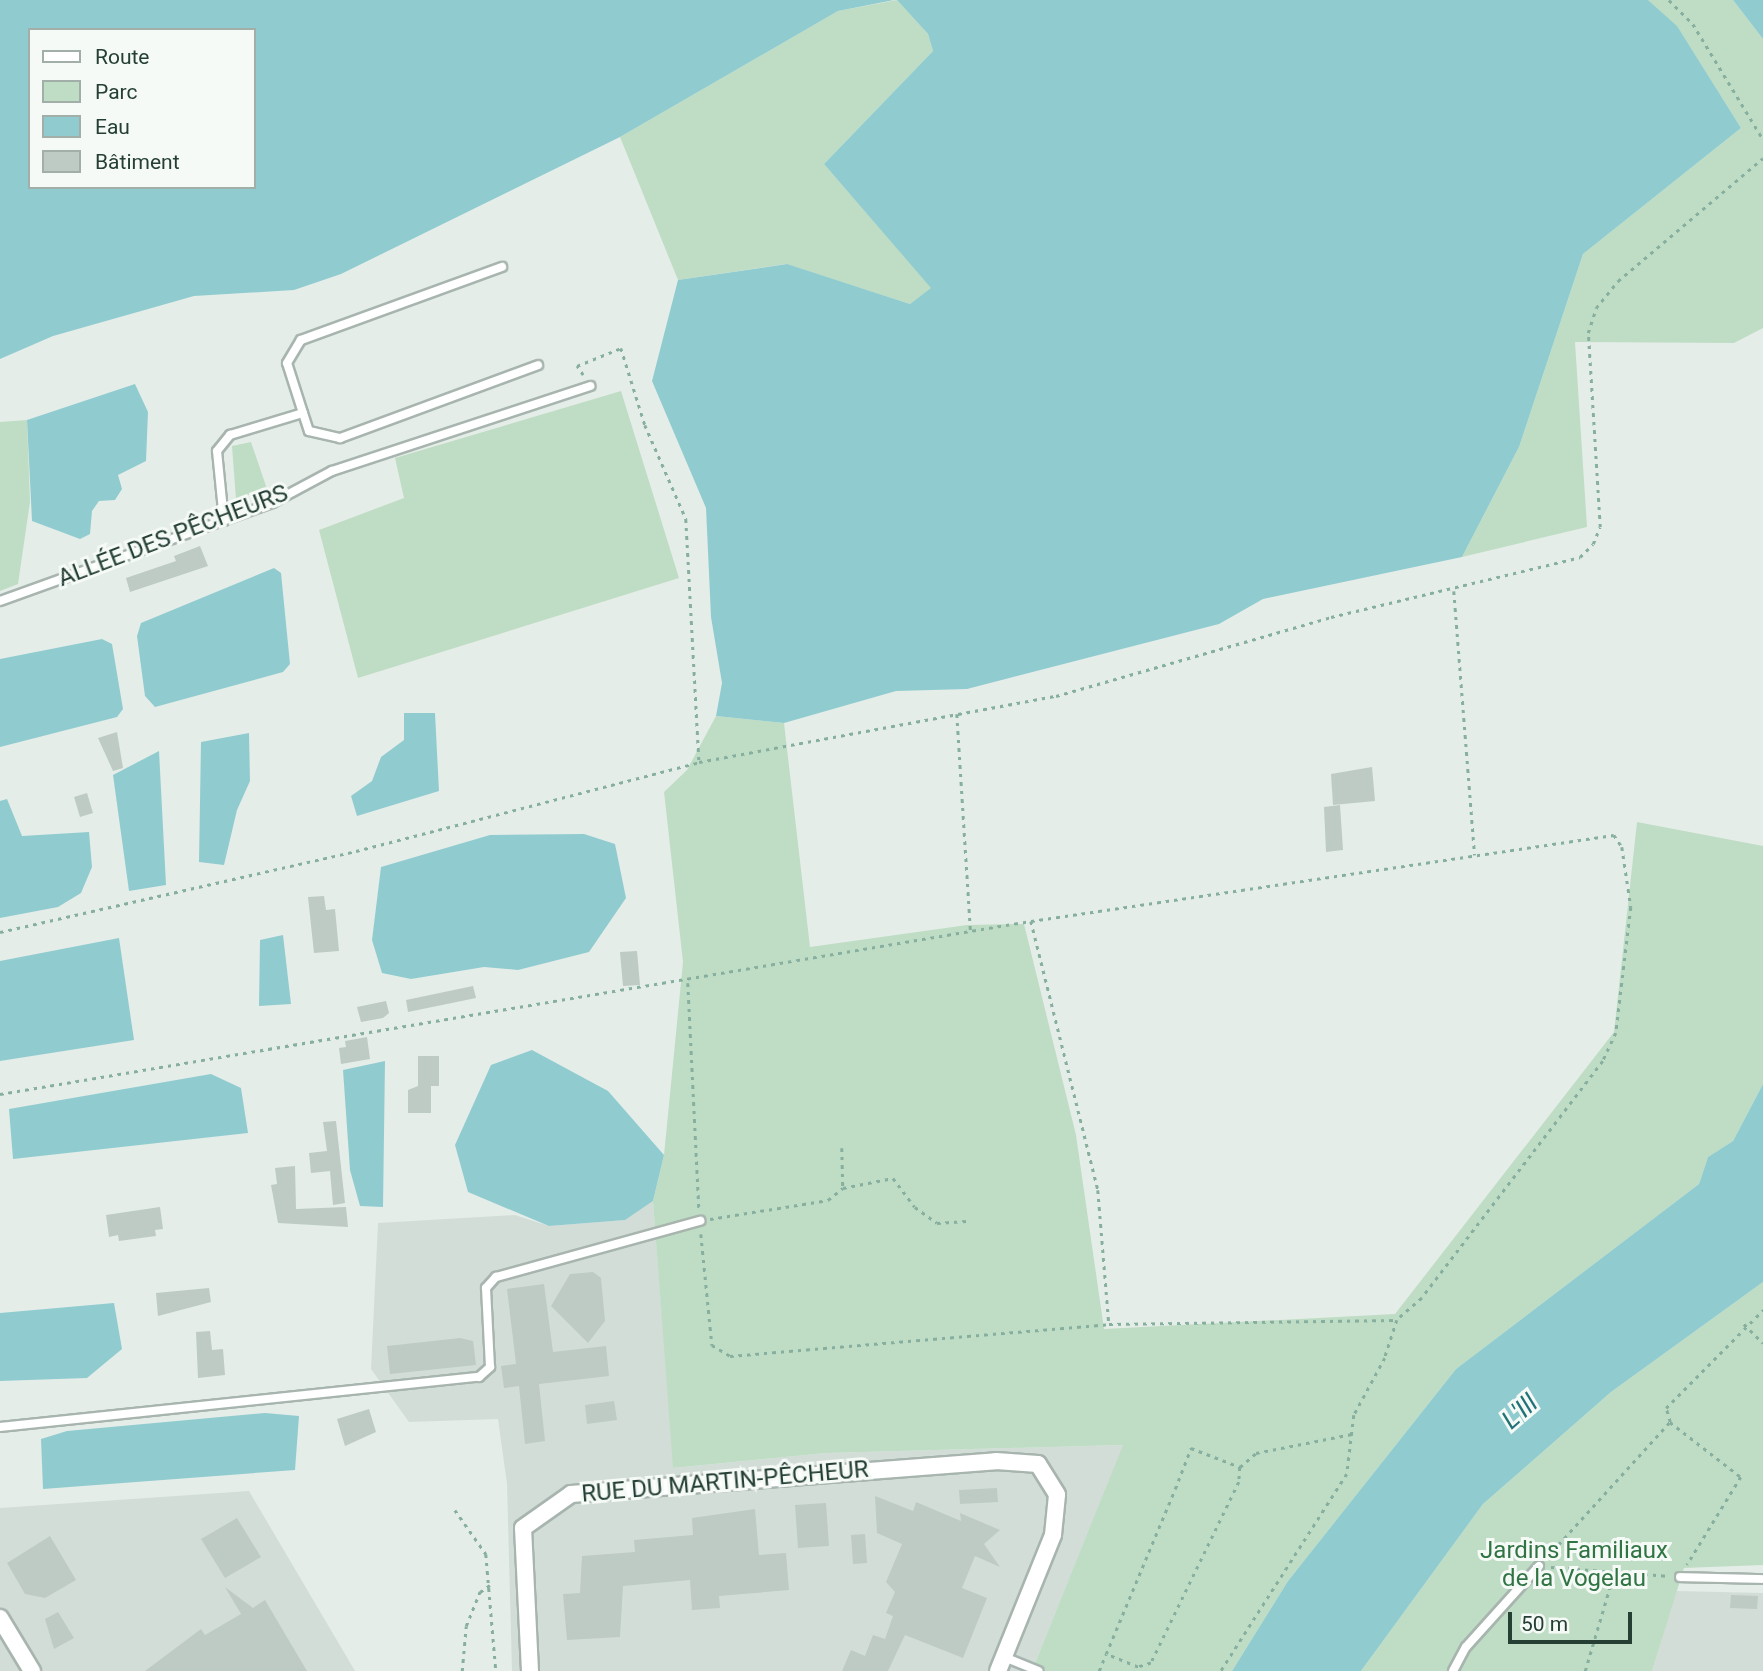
<!DOCTYPE html>
<meta charset="utf-8">
<style>
body{margin:0}
#map{position:relative;width:1763px;height:1671px;overflow:hidden;background:#e5ede9;font-family:Roboto,sans-serif}
div>[style]{position:absolute}
.built>*{inset:0;background:#d3ddd8}
.green>*{inset:0;background:#bfddc4}
.water>*{inset:0;background:#90cccf}
.building>*{inset:0;background:#bdcbc4}
.path>*{height:2.5px;margin-top:-1.25px;transform-origin:0;background:repeating-linear-gradient(90deg,#87af9f 0 3.5px,transparent 0 8.5px)}
.roads{filter:drop-shadow(2px 0 #a8b5af) drop-shadow(-2px 0 #a8b5af) drop-shadow(0 2px #a8b5af) drop-shadow(0 -2px #a8b5af)}
.lane>*{height:8px;margin:-4px;padding:0 4px;transform-origin:4px;border-radius:4px;background:#fff}
.street>*{height:16px;margin:-8px;padding:0 8px;transform-origin:8px;border-radius:8px;background:#fff}
span{translate:-50% -50%;white-space:nowrap;text-align:center;line-height:1.15;-webkit-text-stroke:6px #f5faf7;paint-order:stroke}
.street-label{font-size:24px;color:#253f35}
.park-label{font-size:24px;color:#317444}
.water-label{font-size:26px;color:#217278;font-style:italic}
.legend{position:absolute;left:28px;top:28px;width:228px;height:161px;box-sizing:border-box;background:#f5faf7;border:2px solid #a2afa9;margin:0;padding:9px 12px;list-style:none;font-size:21px;color:#253f35}
.legend li{display:flex;align-items:center;gap:14px;height:35px}
.legend b{width:35px;border:2px solid #a2afa9}
.scale{position:absolute;left:1508px;top:1612px;width:124px;height:32px;box-sizing:border-box;border:4px solid #253f35;border-top:0;padding-left:9px;font-size:21px;line-height:24px;white-space:nowrap;color:#253f35;-webkit-text-stroke:5px #f5faf7;paint-order:stroke}
</style>
<div id="map">
<div class="built">
<i style="clip-path:polygon(653px 1201px,674px 1468px,826px 1453px,1124px 1445px,1032px 1671px,512px 1671px,507px 1484px,498px 1419px,409px 1422px,371px 1369px,378px 1223px,515px 1215px,549px 1226px,624px 1220px)"></i>
<i style="clip-path:polygon(249px 1491px,355px 1671px,0 1671px,0 1508px)"></i>
<i style="clip-path:polygon(1676px 1591px,1763px 1593px,1763px 1671px,1652px 1671px)"></i>
</div>
<div class="green">
<i style="clip-path:polygon(897px 0,928px 34px,933px 51px,824px 164px,932px 288px,910px 304px,786px 264px,678px 280px,620px 137px,838px 11px)"></i>
<i style="clip-path:polygon(1648px 0,1733px 0,1763px 39px,1763px 328px,1734px 343px,1575px 342px,1587px 527px,1462px 557px,1519px 447px,1583px 254px,1741px 128px,1677px 27px)"></i>
<i style="clip-path:polygon(621px 391px,679px 578px,358px 678px,319px 530px,404px 498px,395px 458px)"></i>
<i style="clip-path:polygon(27px 420px,30px 502px,18px 584px,0 591px,0 422px)"></i>
<i style="clip-path:polygon(251px 442px,267px 489px,236px 499px,232px 446px)"></i>
<i style="clip-path:polygon(716px 716px,784px 723px,810px 947px,967px 925px,1024px 924px,1076px 1135px,1104px 1329px,1395px 1314px,1614px 1032px,1637px 822px,1763px 846px,1763px 1084px,1733px 1141px,1708px 1157px,1699px 1184px,1456px 1369px,1288px 1581px,1232px 1671px,1032px 1671px,1123px 1445px,826px 1453px,673px 1468px,653px 1201px,664px 1155px,683px 962px,664px 792px,687px 770px)"></i>
<i style="clip-path:polygon(1763px 1282px,1763px 1565px,1684px 1568px,1652px 1671px,1361px 1671px,1483px 1504px,1611px 1392px)"></i>
</div>
<div class="water">
<i style="clip-path:polygon(evenodd,0 0,894px 0,838px 11px,620px 137px,341px 274px,294px 290px,194px 296px,53px 336px,0 359px,0 0,30px 30px,254px 30px,254px 187px,30px 187px,30px 30px)"></i>
<i style="clip-path:polygon(897px 0,1648px 0,1677px 26px,1741px 128px,1583px 254px,1519px 447px,1462px 557px,1263px 599px,1219px 624px,967px 689px,896px 691px,784px 723px,716px 716px,722px 683px,711px 617px,706px 508px,652px 381px,678px 280px,787px 264px,910px 304px,931px 288px,824px 164px,933px 51px,928px 34px)"></i>
<i style="clip-path:polygon(1733px 0,1763px 0,1763px 39px)"></i>
<i style="clip-path:polygon(135px 384px,148px 412px,146px 461px,118px 475px,122px 489px,115px 500px,99px 501px,92px 511px,90px 534px,80px 539px,32px 521px,27px 420px)"></i>
<i style="clip-path:polygon(274px 568px,281px 573px,290px 664px,283px 672px,155px 707px,145px 696px,137px 636px,141px 623px)"></i>
<i style="clip-path:polygon(102px 639px,112px 644px,123px 709px,117px 717px,0 747px,0 659px)"></i>
<i style="clip-path:polygon(404px 713px,435px 713px,439px 791px,357px 816px,351px 796px,372px 781px,381px 757px,404px 740px)"></i>
<i style="clip-path:polygon(249px 733px,250px 781px,237px 810px,224px 865px,199px 862px,201px 742px)"></i>
<i style="clip-path:polygon(159px 751px,166px 885px,129px 891px,113px 775px)"></i>
<i style="clip-path:polygon(7px 799px,22px 836px,89px 832px,92px 867px,81px 893px,58px 907px,0 918px,0 801px)"></i>
<i style="clip-path:polygon(584px 834px,615px 844px,626px 898px,589px 952px,518px 970px,484px 967px,411px 979px,382px 973px,372px 940px,381px 867px,490px 835px)"></i>
<i style="clip-path:polygon(283px 935px,291px 1004px,259px 1006px,260px 940px)"></i>
<i style="clip-path:polygon(119px 938px,134px 1040px,0 1061px,0 961px)"></i>
<i style="clip-path:polygon(532px 1050px,608px 1091px,664px 1155px,653px 1201px,625px 1220px,549px 1226px,468px 1192px,455px 1145px,491px 1065px)"></i>
<i style="clip-path:polygon(385px 1061px,383px 1207px,360px 1206px,350px 1170px,343px 1070px)"></i>
<i style="clip-path:polygon(211px 1074px,241px 1088px,248px 1133px,13px 1159px,9px 1109px)"></i>
<i style="clip-path:polygon(1763px 1084px,1763px 1282px,1611px 1392px,1483px 1504px,1361px 1671px,1232px 1671px,1288px 1581px,1456px 1369px,1699px 1184px,1708px 1157px,1733px 1141px)"></i>
<i style="clip-path:polygon(114px 1303px,122px 1349px,87px 1378px,0 1381px,0 1313px)"></i>
<i style="clip-path:polygon(265px 1413px,299px 1416px,295px 1470px,43px 1489px,41px 1439px,67px 1431px)"></i>
</div>
<div class="building">
<i style="clip-path:polygon(200px 546px,208px 566px,130px 592px,126px 578px,176px 561px,174px 556px)"></i>
<i style="clip-path:polygon(117px 732px,123px 768px,113px 771px,98px 738px)"></i>
<i style="clip-path:polygon(1372px 767px,1375px 801px,1333px 805px,1331px 774px)"></i>
<i style="clip-path:polygon(87px 793px,93px 813px,80px 817px,74px 797px)"></i>
<i style="clip-path:polygon(1340px 805px,1343px 850px,1326px 852px,1324px 807px)"></i>
<i style="clip-path:polygon(324px 896px,326px 910px,335px 909px,339px 951px,314px 953px,308px 897px)"></i>
<i style="clip-path:polygon(637px 951px,640px 985px,623px 986px,620px 952px)"></i>
<i style="clip-path:polygon(473px 986px,476px 998px,408px 1012px,406px 1000px)"></i>
<i style="clip-path:polygon(386px 1001px,389px 1013px,383px 1018px,361px 1022px,357px 1007px)"></i>
<i style="clip-path:polygon(367px 1037px,370px 1059px,341px 1064px,339px 1048px,346px 1047px,345px 1041px)"></i>
<i style="clip-path:polygon(418px 1056px,439px 1056px,439px 1086px,431px 1086px,431px 1113px,408px 1113px,408px 1090px,418px 1086px)"></i>
<i style="clip-path:polygon(336px 1121px,345px 1203px,333px 1205px,330px 1171px,311px 1173px,309px 1153px,327px 1151px,323px 1122px)"></i>
<i style="clip-path:polygon(295px 1166px,296px 1209px,346px 1207px,348px 1227px,278px 1223px,271px 1185px,277px 1184px,275px 1168px)"></i>
<i style="clip-path:polygon(160px 1207px,163px 1229px,155px 1230px,156px 1236px,119px 1241px,118px 1235px,109px 1237px,106px 1215px)"></i>
<i style="clip-path:polygon(593px 1272px,601px 1278px,605px 1321px,588px 1343px,551px 1306px,570px 1274px)"></i>
<i style="clip-path:polygon(544px 1284px,553px 1352px,606px 1346px,609px 1376px,539px 1384px,545px 1441px,525px 1444px,519px 1386px,504px 1388px,501px 1366px,516px 1364px,507px 1289px)"></i>
<i style="clip-path:polygon(209px 1288px,211px 1302px,158px 1316px,156px 1293px)"></i>
<i style="clip-path:polygon(210px 1331px,212px 1350px,223px 1349px,225px 1375px,198px 1378px,196px 1332px)"></i>
<i style="clip-path:polygon(460px 1338px,473px 1341px,476px 1365px,390px 1374px,387px 1346px)"></i>
<i style="clip-path:polygon(614px 1401px,617px 1420px,587px 1424px,585px 1405px)"></i>
<i style="clip-path:polygon(369px 1409px,376px 1432px,345px 1446px,337px 1419px)"></i>
<i style="clip-path:polygon(997px 1488px,998px 1502px,960px 1504px,959px 1490px)"></i>
<i style="clip-path:polygon(875px 1496px,913px 1511px,916px 1502px,961px 1521px,960px 1513px,1000px 1530px,984px 1544px,1000px 1567px,975px 1556px,962px 1588px,987px 1598px,963px 1658px,905px 1635px,888px 1671px,842px 1671px,851px 1650px,865px 1656px,873px 1635px,885px 1639px,893px 1616px,886px 1613px,895px 1592px,886px 1582px,902px 1544px,877px 1533px)"></i>
<i style="clip-path:polygon(826px 1503px,829px 1546px,798px 1548px,795px 1505px)"></i>
<i style="clip-path:polygon(755px 1509px,759px 1555px,786px 1553px,789px 1590px,719px 1596px,720px 1608px,692px 1610px,690px 1580px,623px 1586px,620px 1637px,567px 1640px,563px 1594px,580px 1593px,582px 1556px,635px 1552px,634px 1540px,693px 1535px,692px 1518px)"></i>
<i style="clip-path:polygon(237px 1518px,261px 1557px,225px 1578px,201px 1539px)"></i>
<i style="clip-path:polygon(865px 1534px,867px 1563px,853px 1564px,851px 1535px)"></i>
<i style="clip-path:polygon(50px 1536px,76px 1580px,45px 1598px,25px 1594px,7px 1563px)"></i>
<i style="clip-path:polygon(225px 1587px,253px 1608px,265px 1600px,307px 1671px,145px 1671px,201px 1629px,205px 1635px,241px 1614px)"></i>
<i style="clip-path:polygon(1731px 1595px,1758px 1596px,1757px 1609px,1730px 1608px)"></i>
<i style="clip-path:polygon(58px 1612px,74px 1638px,54px 1649px,45px 1619px)"></i>
</div>
<div class="path">
<i style="left:1669px;top:0;width:34px;rotate:45deg"></i>
<i style="left:1693px;top:24px;width:135px;rotate:58.7deg"></i>
<i style="left:583px;top:375px;width:11px;rotate:-124deg"></i>
<i style="left:577px;top:366px;width:48px;rotate:-22.2deg"></i>
<i style="left:621px;top:348px;width:81px;rotate:72.7deg"></i>
<i style="left:645px;top:425px;width:103px;rotate:66.4deg"></i>
<i style="left:686px;top:519px;width:242px;rotate:86.9deg"></i>
<i style="left:1454px;top:591px;width:265px;rotate:85.5deg"></i>
<i style="left:957px;top:714px;width:220px;rotate:86.4deg"></i>
<i style="left:1031px;top:921px;width:277px;rotate:76deg"></i>
<i style="left:1098px;top:1190px;width:134px;rotate:85.3deg"></i>
<i style="left:0;top:932px;width:365px;rotate:-12.8deg"></i>
<i style="left:356px;top:851px;width:354px;rotate:-14.5deg"></i>
<i style="left:699px;top:762px;width:363px;rotate:-10.5deg"></i>
<i style="left:1056px;top:696px;width:286px;rotate:-16deg"></i>
<i style="left:1331px;top:617px;width:256px;rotate:-13.5deg"></i>
<i style="left:1580px;top:557px;width:18px;rotate:-45deg"></i>
<i style="left:1593px;top:544px;width:18px;rotate:-68deg"></i>
<i style="left:1600px;top:527px;width:194px;rotate:-93.5deg"></i>
<i style="left:1588px;top:333px;width:26px;rotate:-72deg"></i>
<i style="left:1596px;top:308px;width:35px;rotate:-51deg"></i>
<i style="left:1618px;top:281px;width:190px;rotate:-40.3deg"></i>
<i style="left:688px;top:983px;width:227px;rotate:87.2deg"></i>
<i style="left:0;top:1094px;width:1045px;rotate:-9.53deg"></i>
<i style="left:1031px;top:921px;width:589px;rotate:-8.39deg"></i>
<i style="left:1614px;top:835px;width:14px;rotate:56deg"></i>
<i style="left:1622px;top:847px;width:61px;rotate:81.5deg"></i>
<i style="left:1631px;top:907px;width:127px;rotate:96.8deg"></i>
<i style="left:1616px;top:1033px;width:31px;rotate:115deg"></i>
<i style="left:1603px;top:1061px;width:298px;rotate:127.4deg"></i>
<i style="left:1422px;top:1298px;width:33px;rotate:139deg"></i>
<i style="left:1397px;top:1320px;width:40px;rotate:108deg"></i>
<i style="left:1385px;top:1358px;width:65px;rotate:118.5deg"></i>
<i style="left:1354px;top:1415px;width:59px;rotate:96.8deg"></i>
<i style="left:1347px;top:1474px;width:234px;rotate:122.6deg"></i>
<i style="left:842px;top:1148px;width:40px;rotate:88.6deg"></i>
<i style="left:710px;top:1219px;width:120px;rotate:-9.1deg"></i>
<i style="left:828px;top:1200px;width:19px;rotate:-39deg"></i>
<i style="left:843px;top:1188px;width:51px;rotate:-11.3deg"></i>
<i style="left:893px;top:1178px;width:36px;rotate:53deg"></i>
<i style="left:915px;top:1207px;width:27px;rotate:36deg"></i>
<i style="left:937px;top:1223px;width:30px;rotate:-4deg"></i>
<i style="left:701px;top:1234px;width:112px;rotate:84.3deg"></i>
<i style="left:712px;top:1345px;width:21px;rotate:31deg"></i>
<i style="left:730px;top:1356px;width:380px;rotate:-4.8deg"></i>
<i style="left:1109px;top:1324px;width:288px;rotate:-0.8deg"></i>
<i style="left:1744px;top:1324px;width:27px;rotate:45deg"></i>
<i style="left:1670px;top:1422px;width:90px;rotate:37.8deg"></i>
<i style="left:1741px;top:1477px;width:103px;rotate:121.5deg"></i>
<i style="left:1240px;top:1467px;width:21px;rotate:-41deg"></i>
<i style="left:1256px;top:1453px;width:98px;rotate:-11.2deg"></i>
<i style="left:455px;top:1510px;width:54px;rotate:54.8deg"></i>
<i style="left:486px;top:1554px;width:117px;rotate:85.1deg"></i>
<i style="left:1547px;top:1557px;width:183px;rotate:-47.7deg"></i>
<i style="left:1670px;top:1422px;width:15px;rotate:-106deg"></i>
<i style="left:1666px;top:1408px;width:138px;rotate:-45.3deg"></i>
<i style="left:1551px;top:1567px;width:119px;rotate:4.3deg"></i>
<i style="left:462px;top:1671px;width:45px;rotate:-84.9deg"></i>
<i style="left:466px;top:1626px;width:37px;rotate:-68deg"></i>
<i style="left:480px;top:1592px;width:12px;rotate:-35deg"></i>
<i style="left:1099px;top:1671px;width:18px;rotate:-68deg"></i>
<i style="left:1106px;top:1654px;width:179px;rotate:-67.3deg"></i>
<i style="left:1175px;top:1489px;width:44px;rotate:-68.7deg"></i>
<i style="left:1191px;top:1448px;width:53px;rotate:21.2deg"></i>
<i style="left:1240px;top:1467px;width:15px;rotate:94deg"></i>
<i style="left:1239px;top:1482px;width:201px;rotate:115.9deg"></i>
<i style="left:1151px;top:1663px;width:14px;rotate:163deg"></i>
<i style="left:1138px;top:1667px;width:35px;rotate:-158deg"></i>
<i style="left:1585px;top:1671px;width:102px;rotate:-73.5deg"></i>
</div>
<div class="roads">
<div class="lane">
<i style="left:303px;top:413px;width:52px;rotate:-107.7deg"></i>
<i style="left:287px;top:363px;width:27px;rotate:-59deg"></i>
<i style="left:301px;top:340px;width:214px;rotate:-20deg"></i>
<i style="left:224px;top:521px;width:70px;rotate:-95.7deg"></i>
<i style="left:217px;top:451px;width:21px;rotate:-51deg"></i>
<i style="left:230px;top:435px;width:76px;rotate:-16.8deg"></i>
<i style="left:303px;top:413px;width:19px;rotate:72deg"></i>
<i style="left:309px;top:431px;width:32px;rotate:13deg"></i>
<i style="left:340px;top:438px;width:211px;rotate:-20.2deg"></i>
<i style="left:0;top:601px;width:289px;rotate:-19.8deg"></i>
<i style="left:272px;top:503px;width:68px;rotate:-28.1deg"></i>
<i style="left:332px;top:471px;width:272px;rotate:-18.2deg"></i>
<i style="left:0;top:1427px;width:482px;rotate:-6deg"></i>
<i style="left:479px;top:1377px;width:15px;rotate:-42deg"></i>
<i style="left:490px;top:1367px;width:79px;rotate:-92.9deg"></i>
<i style="left:486px;top:1288px;width:15px;rotate:-48deg"></i>
<i style="left:496px;top:1277px;width:212px;rotate:-15.4deg"></i>
<i style="left:1680px;top:1577px;width:83px;rotate:1.4deg"></i>
<i style="left:1004px;top:1657px;width:37px;rotate:22deg"></i>
<i style="left:1453px;top:1671px;width:27px;rotate:-62deg"></i>
<i style="left:1466px;top:1647px;width:109px;rotate:-48deg"></i>
</div>
<div class="street">
<i style="left:0;top:1618px;width:62px;rotate:58.9deg"></i>
<i style="left:530px;top:1671px;width:143px;rotate:-92.8deg"></i>
<i style="left:523px;top:1528px;width:59px;rotate:-35.3deg"></i>
<i style="left:571px;top:1494px;width:426px;rotate:-4.4deg"></i>
<i style="left:996px;top:1461px;width:42px;rotate:4.1deg"></i>
<i style="left:1038px;top:1464px;width:36px;rotate:58deg"></i>
<i style="left:1057px;top:1495px;width:40px;rotate:95.7deg"></i>
<i style="left:1053px;top:1535px;width:147px;rotate:112deg"></i>
</div>
</div>
<div class="street-label">
<span style="left:173px;top:536px;rotate:-21deg">ALLÉE DES PÊCHEURS</span>
<span style="left:725px;top:1482px;rotate:-5deg">RUE DU MARTIN-PÊCHEUR</span>
</div>
<div class="park-label">
<span style="left:1574px;top:1565px">Jardins Familiaux<br>de la Vogelau</span>
</div>
<div class="water-label">
<span style="left:1520px;top:1412px;rotate:-41deg">L'Ill</span>
</div>
<ul class="legend">
<li><b style="height:9px;background:#fff"></b>Route</li>
<li><b style="height:19px;background:#bfddc4"></b>Parc</li>
<li><b style="height:19px;background:#90cccf"></b>Eau</li>
<li><b style="height:19px;background:#bdcbc4"></b>Bâtiment</li>
</ul>
<div class="scale">50 m</div>
</div>
